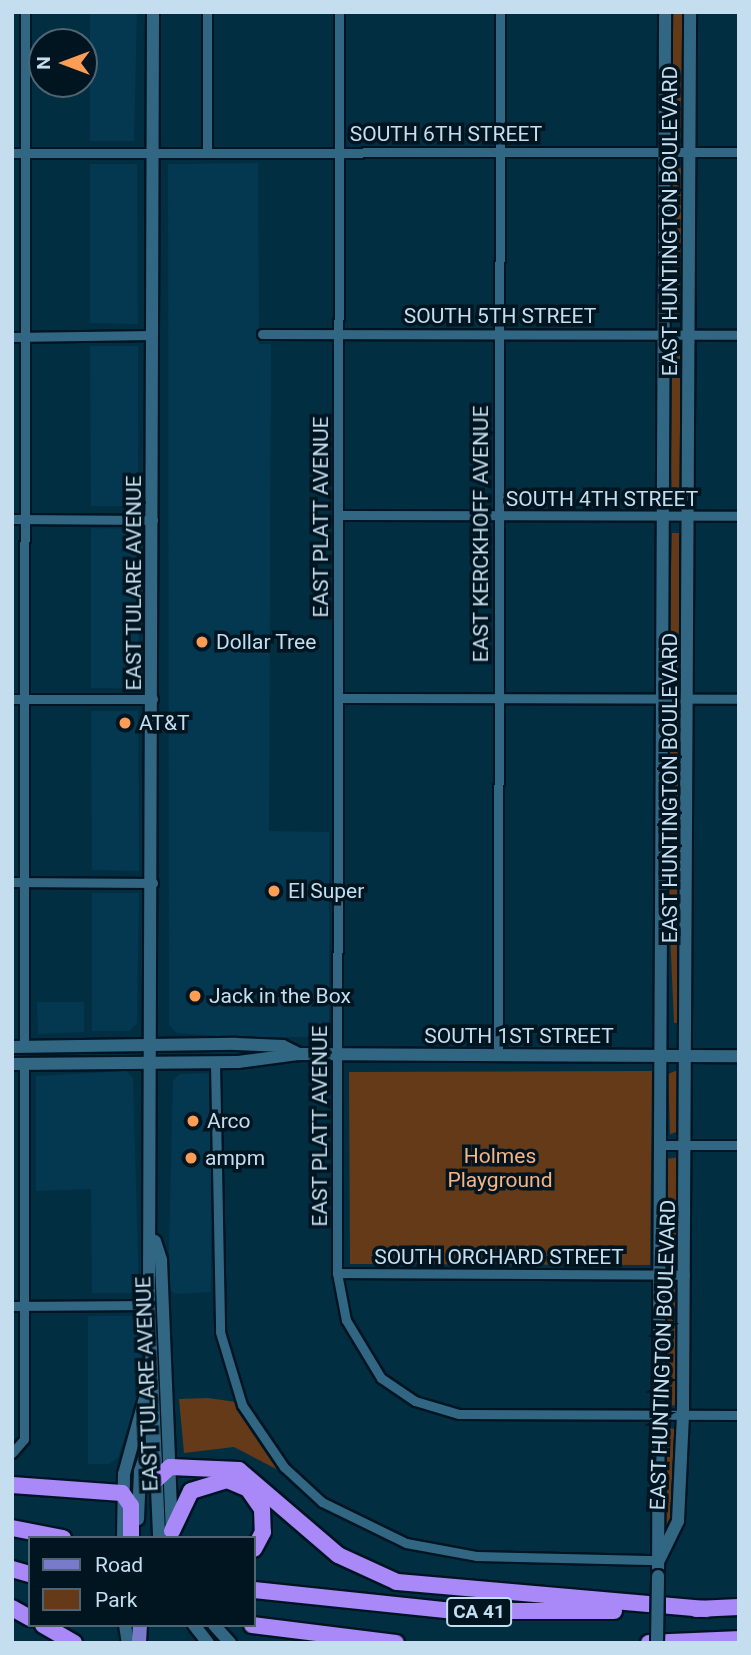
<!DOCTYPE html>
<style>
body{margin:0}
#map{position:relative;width:751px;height:1655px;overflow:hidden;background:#022e42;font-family:Roboto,sans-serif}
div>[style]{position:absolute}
.built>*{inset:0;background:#033850}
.green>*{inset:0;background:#653a19}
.roads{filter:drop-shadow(2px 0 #001523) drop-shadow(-2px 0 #001523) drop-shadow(0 2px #001523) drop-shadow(0 -2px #001523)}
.street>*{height:9px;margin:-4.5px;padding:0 4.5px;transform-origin:4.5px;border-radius:4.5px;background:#326784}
.secondary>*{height:12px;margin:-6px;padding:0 6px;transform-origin:6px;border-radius:6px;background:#326784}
.primary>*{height:14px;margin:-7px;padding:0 7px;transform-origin:7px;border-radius:7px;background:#797bca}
.highway>*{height:16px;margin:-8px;padding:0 8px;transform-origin:8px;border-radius:8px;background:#a988f8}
.bridges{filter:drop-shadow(2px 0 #001523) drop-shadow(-2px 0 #001523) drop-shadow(0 2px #001523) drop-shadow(0 -2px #001523)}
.secondary-bridge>*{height:12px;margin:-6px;padding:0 6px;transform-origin:6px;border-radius:6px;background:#326784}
.dots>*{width:19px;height:19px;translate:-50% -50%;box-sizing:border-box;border:4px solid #011520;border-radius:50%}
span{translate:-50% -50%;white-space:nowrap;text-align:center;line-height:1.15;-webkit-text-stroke:7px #011520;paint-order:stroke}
.shield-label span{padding:2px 5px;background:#011520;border:2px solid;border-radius:5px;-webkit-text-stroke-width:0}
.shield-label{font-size:19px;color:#c4deef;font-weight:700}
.street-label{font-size:21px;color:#c4deef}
.poi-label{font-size:21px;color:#c4deef}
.left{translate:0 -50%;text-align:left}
.park-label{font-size:21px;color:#f9b281}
.frame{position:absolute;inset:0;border:14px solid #c4deef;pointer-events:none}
.legend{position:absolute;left:28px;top:1536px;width:228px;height:91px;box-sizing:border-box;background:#011520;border:2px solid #4f6573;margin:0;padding:9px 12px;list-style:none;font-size:21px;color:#c4deef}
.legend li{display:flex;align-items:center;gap:14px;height:35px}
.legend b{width:35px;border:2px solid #4f6573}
.north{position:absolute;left:28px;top:28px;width:70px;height:70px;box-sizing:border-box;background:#011520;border:2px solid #4f6573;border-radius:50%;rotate:270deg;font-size:19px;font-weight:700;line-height:28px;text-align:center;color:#c4deef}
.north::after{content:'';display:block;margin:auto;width:24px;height:32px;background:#fd9d55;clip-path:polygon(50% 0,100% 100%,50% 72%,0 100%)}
</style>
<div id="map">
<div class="built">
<i style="clip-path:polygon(90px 12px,137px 12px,134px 141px,90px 141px)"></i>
<i style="clip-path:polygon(258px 163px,259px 344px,271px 344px,269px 831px,329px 832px,329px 1037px,230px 1037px,177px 1033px,169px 1025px,168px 164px)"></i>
<i style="clip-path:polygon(90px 164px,137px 164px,138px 324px,90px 323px)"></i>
<i style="clip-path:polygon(90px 346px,138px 346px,138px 506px,91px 506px)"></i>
<i style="clip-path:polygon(91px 528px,138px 529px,139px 688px,91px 688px)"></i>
<i style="clip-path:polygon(91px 711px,138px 711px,139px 871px,92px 870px)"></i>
<i style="clip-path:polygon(92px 893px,139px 893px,137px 1023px,130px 1031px,92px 1031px)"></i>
<i style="clip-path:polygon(37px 1002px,84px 1002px,84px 1032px,38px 1034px)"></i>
<i style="clip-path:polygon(126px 1071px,133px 1078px,139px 1293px,92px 1293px,91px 1189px,36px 1191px,36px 1076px)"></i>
<i style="clip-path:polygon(211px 1073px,211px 1292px,175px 1294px,168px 1289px,173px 1081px,180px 1074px)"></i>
<i style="clip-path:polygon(88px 1316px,141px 1316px,141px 1387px,118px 1458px,109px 1464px,88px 1464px)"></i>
</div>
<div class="green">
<i style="clip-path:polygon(669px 12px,686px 12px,684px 138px,670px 137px)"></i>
<i style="clip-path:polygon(683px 168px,683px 320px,672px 320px,670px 169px)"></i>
<i style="clip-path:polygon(682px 351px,682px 503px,672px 502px,669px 352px)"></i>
<i style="clip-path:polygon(672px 533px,683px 533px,682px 685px,668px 682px)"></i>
<i style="clip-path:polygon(683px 715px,682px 870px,671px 870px,668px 718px)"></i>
<i style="clip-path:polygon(682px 881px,680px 1023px,674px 1023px,668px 884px)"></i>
<i style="clip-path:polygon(678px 1070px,679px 1131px,670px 1134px,668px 1074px)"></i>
<i style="clip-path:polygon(652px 1071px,650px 1265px,350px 1264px,349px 1072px)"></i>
<i style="clip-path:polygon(680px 1157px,678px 1265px,668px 1265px,666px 1159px)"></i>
<i style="clip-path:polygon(678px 1288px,678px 1405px,666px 1406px,665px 1290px)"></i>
<i style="clip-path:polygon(208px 1398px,236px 1402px,284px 1473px,234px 1447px,184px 1453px,179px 1399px)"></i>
<i style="clip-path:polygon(665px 1428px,677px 1429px,676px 1509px,663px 1546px)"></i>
</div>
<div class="roads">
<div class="street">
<i style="left:207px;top:12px;width:140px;rotate:90deg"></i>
<i style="left:339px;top:12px;width:1261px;rotate:90.09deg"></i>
<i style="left:337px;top:1273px;width:48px;rotate:79.2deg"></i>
<i style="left:346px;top:1320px;width:68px;rotate:58.9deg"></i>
<i style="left:381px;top:1378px;width:41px;rotate:34.1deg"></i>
<i style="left:415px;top:1401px;width:46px;rotate:16.5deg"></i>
<i style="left:459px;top:1414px;width:280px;rotate:0.2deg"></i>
<i style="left:12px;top:153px;width:727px;rotate:-0.08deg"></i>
<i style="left:262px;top:334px;width:477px;rotate:0.1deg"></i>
<i style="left:12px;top:337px;width:141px;rotate:-0.8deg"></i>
<i style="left:339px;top:515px;width:400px;rotate:0.1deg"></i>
<i style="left:12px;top:519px;width:141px;rotate:0.4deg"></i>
<i style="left:338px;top:698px;width:401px;rotate:0.1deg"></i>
<i style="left:12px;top:699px;width:141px"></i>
<i style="left:12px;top:882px;width:141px;rotate:0.4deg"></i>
<i style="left:24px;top:1047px;width:1035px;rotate:-89.94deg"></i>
<i style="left:498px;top:1055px;width:1043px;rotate:-89.89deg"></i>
<i style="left:215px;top:1063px;width:269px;rotate:88.9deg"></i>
<i style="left:220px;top:1332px;width:76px;rotate:73.2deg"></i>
<i style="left:242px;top:1405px;width:75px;rotate:55.9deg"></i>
<i style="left:284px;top:1467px;width:52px;rotate:42.6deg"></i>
<i style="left:322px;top:1502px;width:93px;rotate:26deg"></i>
<i style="left:406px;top:1543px;width:71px;rotate:10.5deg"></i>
<i style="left:476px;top:1556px;width:183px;rotate:1.3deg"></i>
<i style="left:663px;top:1145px;width:76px"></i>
<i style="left:337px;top:1273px;width:348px;rotate:0.3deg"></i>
<i style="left:12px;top:1306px;width:137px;rotate:-0.4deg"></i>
<i style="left:12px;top:1453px;width:18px;rotate:-49deg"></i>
<i style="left:24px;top:1439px;width:376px;rotate:-90deg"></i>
</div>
<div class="secondary">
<i style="left:153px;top:12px;width:1293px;rotate:90.18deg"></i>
<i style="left:149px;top:1305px;width:233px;rotate:87.5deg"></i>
<i style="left:12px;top:1047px;width:224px;rotate:-0.8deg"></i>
<i style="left:236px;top:1044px;width:47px;rotate:2.4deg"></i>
<i style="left:283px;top:1046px;width:18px;rotate:27deg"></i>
<i style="left:12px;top:1064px;width:226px;rotate:-0.5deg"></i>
<i style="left:238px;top:1062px;width:62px;rotate:-7.5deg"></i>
<i style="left:299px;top:1054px;width:440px;rotate:0.3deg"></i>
<i style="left:155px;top:1241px;width:20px;rotate:72deg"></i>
<i style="left:161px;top:1260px;width:270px;rotate:87.7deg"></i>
<i style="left:138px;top:1519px;width:48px;rotate:-87.6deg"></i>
<i style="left:140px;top:1471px;width:39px;rotate:-72deg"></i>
<i style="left:123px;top:1538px;width:64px;rotate:-89.1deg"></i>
<i style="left:124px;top:1474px;width:90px;rotate:-74.6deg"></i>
<i style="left:659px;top:1560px;width:43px;rotate:-64deg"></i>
<i style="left:678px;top:1521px;width:105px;rotate:-87.3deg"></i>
<i style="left:683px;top:1416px;width:1404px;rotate:-89.71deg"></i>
<i style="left:658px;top:1576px;width:1564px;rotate:-89.74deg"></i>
<i style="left:125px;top:1625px;width:18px;rotate:81deg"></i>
<i style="left:194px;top:1625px;width:23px;rotate:52deg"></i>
<i style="left:214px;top:1625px;width:24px;rotate:48deg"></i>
</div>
<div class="primary">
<i style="left:139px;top:1643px;width:18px;rotate:-87deg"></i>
</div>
<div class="highway">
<i style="left:156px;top:1480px;width:19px;rotate:-43deg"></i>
<i style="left:170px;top:1467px;width:69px;rotate:2.5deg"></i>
<i style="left:239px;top:1470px;width:130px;rotate:40.6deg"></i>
<i style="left:338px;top:1555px;width:65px;rotate:24.6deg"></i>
<i style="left:397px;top:1582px;width:310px;rotate:5deg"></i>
<i style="left:12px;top:1485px;width:110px;rotate:4.2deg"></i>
<i style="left:122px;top:1493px;width:16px;rotate:55deg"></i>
<i style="left:131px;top:1506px;width:32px;rotate:90deg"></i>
<i style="left:12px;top:1528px;width:52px;rotate:11.1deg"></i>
<i style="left:172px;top:1531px;width:44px;rotate:-64.6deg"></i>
<i style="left:191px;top:1491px;width:38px;rotate:-17deg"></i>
<i style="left:227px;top:1480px;width:23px;rotate:23deg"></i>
<i style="left:248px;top:1489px;width:24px;rotate:55deg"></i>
<i style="left:262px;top:1509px;width:23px;rotate:88deg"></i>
<i style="left:263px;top:1532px;width:19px;rotate:118deg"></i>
<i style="left:12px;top:1569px;width:19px;rotate:16deg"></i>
<i style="left:254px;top:1590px;width:202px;rotate:6deg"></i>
<i style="left:455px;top:1611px;width:159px"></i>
<i style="left:12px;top:1608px;width:21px;rotate:29deg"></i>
<i style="left:696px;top:1609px;width:43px;rotate:-2.7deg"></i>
<i style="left:43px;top:1625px;width:36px;rotate:30deg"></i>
<i style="left:252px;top:1625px;width:145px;rotate:7.1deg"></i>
<i style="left:649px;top:1643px;width:90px;rotate:-2.5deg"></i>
</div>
</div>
<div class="bridges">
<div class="secondary-bridge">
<i style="left:657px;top:1643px;width:67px;rotate:-89.1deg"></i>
</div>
</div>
<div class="dots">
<i style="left:202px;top:642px;background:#fd9d55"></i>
<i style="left:125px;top:723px;background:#fd9d55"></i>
<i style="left:274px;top:891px;background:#fd9d55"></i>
<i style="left:195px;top:996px;background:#fd9d55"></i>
<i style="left:193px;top:1121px;background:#fd9d55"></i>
<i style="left:191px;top:1158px;background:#fd9d55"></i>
</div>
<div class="shield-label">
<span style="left:479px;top:1612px">CA 41</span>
</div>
<div class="street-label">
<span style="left:446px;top:134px">SOUTH 6TH STREET</span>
<span style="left:670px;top:221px;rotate:-90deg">EAST HUNTINGTON BOULEVARD</span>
<span style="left:500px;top:316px">SOUTH 5TH STREET</span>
<span style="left:602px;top:499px">SOUTH 4TH STREET</span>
<span style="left:321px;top:517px;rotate:-90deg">EAST PLATT AVENUE</span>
<span style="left:481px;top:534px;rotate:-90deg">EAST KERCKHOFF AVENUE</span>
<span style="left:134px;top:583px;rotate:-90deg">EAST TULARE AVENUE</span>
<span style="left:670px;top:788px;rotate:-90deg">EAST HUNTINGTON BOULEVARD</span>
<span style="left:519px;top:1036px">SOUTH 1ST STREET</span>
<span style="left:320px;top:1126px;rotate:-90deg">EAST PLATT AVENUE</span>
<span style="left:499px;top:1257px">SOUTH ORCHARD STREET</span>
<span style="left:663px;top:1355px;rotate:-88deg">EAST HUNTINGTON BOULEVARD</span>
<span style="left:147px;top:1384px;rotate:-92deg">EAST TULARE AVENUE</span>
</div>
<div class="poi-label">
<span class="left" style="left:216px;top:642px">Dollar Tree</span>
<span class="left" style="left:139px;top:723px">AT&amp;T</span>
<span class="left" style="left:288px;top:891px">El Super</span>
<span class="left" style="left:209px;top:996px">Jack in the Box</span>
<span class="left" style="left:207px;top:1121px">Arco</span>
<span class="left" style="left:205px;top:1158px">ampm</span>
</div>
<div class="park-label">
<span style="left:500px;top:1168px">Holmes<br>Playground</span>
</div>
<div class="frame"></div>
<ul class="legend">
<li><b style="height:9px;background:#797bca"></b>Road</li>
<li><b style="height:19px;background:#653a19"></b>Park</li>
</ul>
<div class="north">N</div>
</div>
